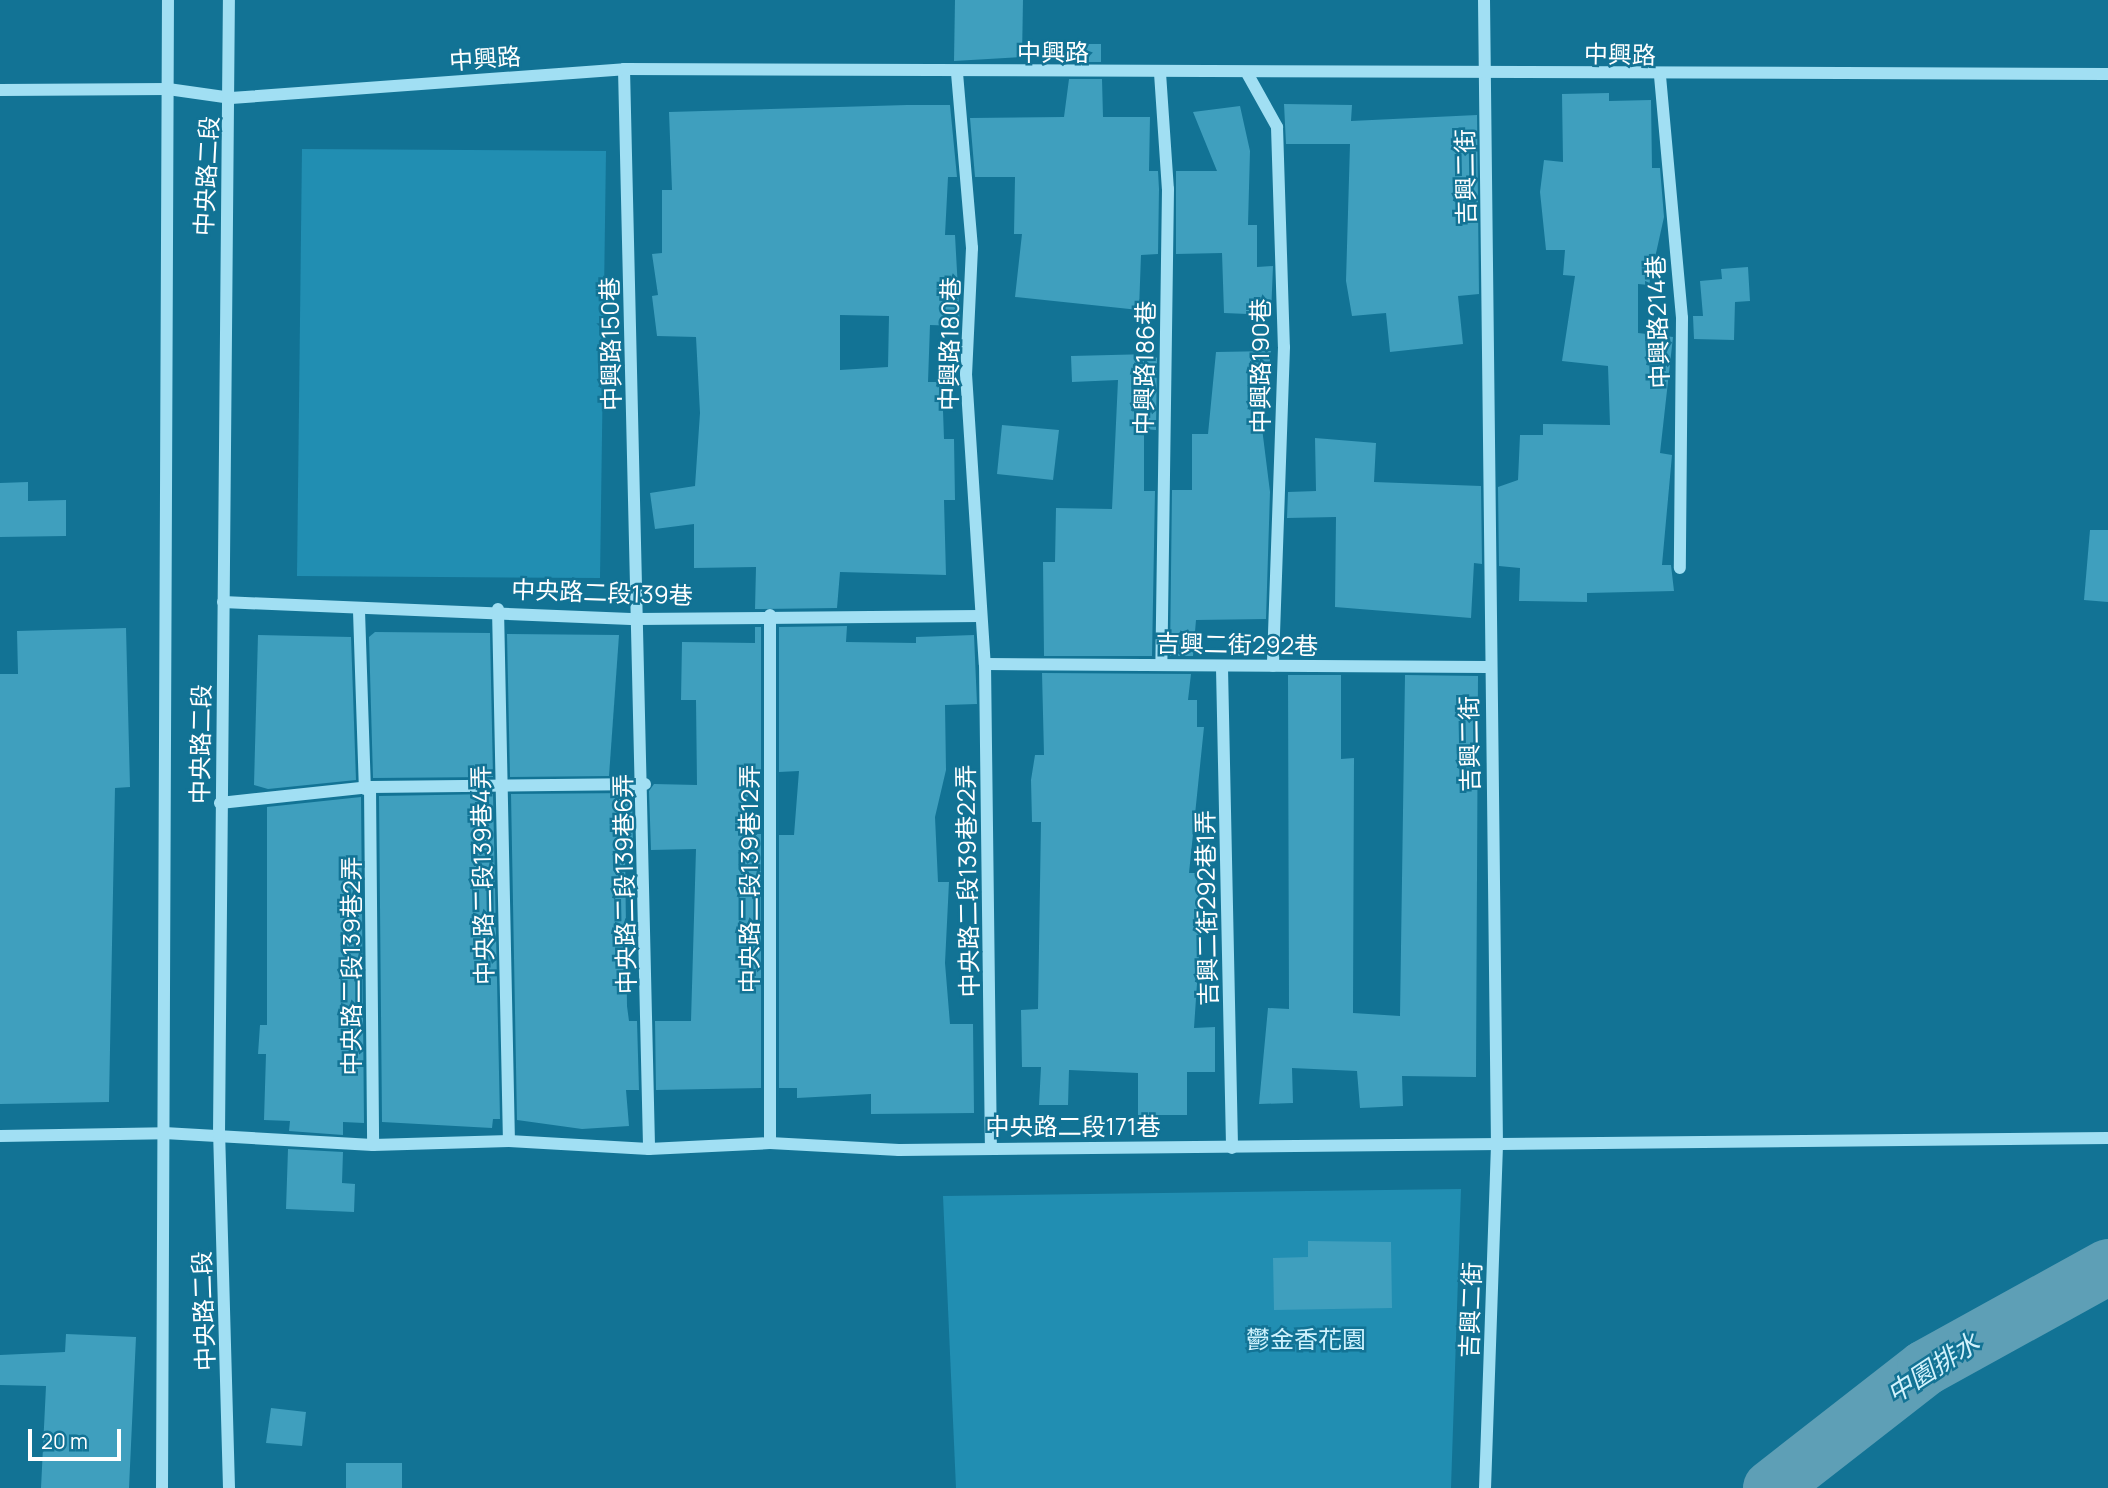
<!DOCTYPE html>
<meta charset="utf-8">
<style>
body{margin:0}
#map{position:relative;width:2108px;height:1488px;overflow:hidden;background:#127395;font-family:Manrope,"Noto Sans TC",sans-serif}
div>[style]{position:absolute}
.green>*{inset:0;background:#218eb2}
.river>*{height:56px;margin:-28px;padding:0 28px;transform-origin:28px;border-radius:28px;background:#5e9fb6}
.building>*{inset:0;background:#3f9fbe}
.minor>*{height:12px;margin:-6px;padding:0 6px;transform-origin:6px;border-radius:6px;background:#a1dff3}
span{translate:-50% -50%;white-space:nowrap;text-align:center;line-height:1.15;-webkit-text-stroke:5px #127395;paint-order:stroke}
.street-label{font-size:24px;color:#fff}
.park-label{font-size:24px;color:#cef2fd}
.water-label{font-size:26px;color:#d2f2fc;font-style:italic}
.scale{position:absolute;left:28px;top:1429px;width:93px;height:32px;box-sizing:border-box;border:4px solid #fff;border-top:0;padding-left:9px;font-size:21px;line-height:24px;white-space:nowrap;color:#fff;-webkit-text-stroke:5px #127395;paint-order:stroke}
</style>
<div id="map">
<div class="green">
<i style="clip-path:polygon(302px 149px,606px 151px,600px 578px,297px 576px)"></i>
<i style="clip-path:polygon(1461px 1189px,1451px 1488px,956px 1488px,943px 1196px)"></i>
</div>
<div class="river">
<i style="left:1771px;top:1488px;width:195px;rotate:-37.9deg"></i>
<i style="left:1925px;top:1368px;width:209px;rotate:-28.9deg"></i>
</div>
<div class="building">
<i style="clip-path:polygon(955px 0,1023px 0,1022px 57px,954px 61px)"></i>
<i style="clip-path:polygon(1069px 44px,1101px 44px,1101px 62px,1069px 62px)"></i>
<i style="clip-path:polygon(1069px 79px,1102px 79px,1103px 117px,1150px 117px,1149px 171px,1158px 171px,1159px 189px,1158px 254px,1141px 255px,1139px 310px,1015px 297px,1022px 234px,1014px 234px,1015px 177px,975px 177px,970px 118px,1064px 117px)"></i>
<i style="clip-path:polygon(1609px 93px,1609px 101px,1651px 100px,1652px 168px,1660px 168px,1664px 217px,1649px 285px,1638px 284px,1638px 333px,1673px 337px,1660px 453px,1672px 455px,1662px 565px,1671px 565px,1674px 591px,1587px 593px,1587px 602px,1519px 601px,1520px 568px,1499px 566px,1498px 487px,1518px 480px,1520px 435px,1543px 435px,1543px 424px,1610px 425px,1608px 366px,1562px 361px,1575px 276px,1563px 275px,1565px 250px,1546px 250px,1540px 192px,1544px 160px,1563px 162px,1562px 94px)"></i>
<i style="clip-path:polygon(1284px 104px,1352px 105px,1351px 121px,1477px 115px,1479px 294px,1458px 296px,1463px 344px,1390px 352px,1386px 313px,1352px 316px,1346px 281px,1350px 144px,1286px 144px)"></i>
<i style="clip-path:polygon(evenodd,907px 105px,950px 105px,957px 177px,948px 177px,945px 235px,955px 235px,960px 326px,930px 325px,928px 382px,942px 382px,944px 439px,954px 439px,955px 500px,944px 500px,946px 575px,840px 572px,837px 608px,755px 609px,756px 567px,694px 568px,694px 524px,655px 529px,650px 493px,695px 486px,700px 413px,696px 337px,657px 336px,652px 296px,658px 295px,652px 254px,662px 253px,662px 190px,672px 190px,669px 112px,907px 105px,840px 315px,889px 316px,888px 367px,840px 370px,840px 315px)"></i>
<i style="clip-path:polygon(1240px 106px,1250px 151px,1248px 225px,1257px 225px,1257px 267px,1273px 266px,1271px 315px,1224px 313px,1222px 253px,1176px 254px,1176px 171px,1217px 171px,1193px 112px)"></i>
<i style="clip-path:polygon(1748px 267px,1750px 301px,1735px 302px,1734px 340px,1694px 339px,1693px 316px,1703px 316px,1700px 281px,1722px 279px,1721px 269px)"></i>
<i style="clip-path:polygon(1271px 351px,1262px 428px,1270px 492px,1266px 619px,1196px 620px,1193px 656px,1170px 656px,1172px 490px,1192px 490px,1192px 434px,1208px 434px,1216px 352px)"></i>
<i style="clip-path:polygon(1151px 354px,1157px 358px,1156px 430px,1144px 429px,1144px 491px,1155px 491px,1152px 656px,1044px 656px,1043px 562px,1055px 562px,1056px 508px,1112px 509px,1118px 380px,1072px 382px,1071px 356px)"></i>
<i style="clip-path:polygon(1002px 425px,1059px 430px,1053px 480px,997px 474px)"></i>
<i style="clip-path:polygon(1315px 438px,1376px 443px,1374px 482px,1481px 486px,1482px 564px,1474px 563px,1471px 618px,1335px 607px,1336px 517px,1287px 518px,1288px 492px,1316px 491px)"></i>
<i style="clip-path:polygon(28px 482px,28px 501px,66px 500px,66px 536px,0 537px,0 483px)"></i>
<i style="clip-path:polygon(2090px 530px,2108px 530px,2108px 602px,2084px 600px)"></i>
<i style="clip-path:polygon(847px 626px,846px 642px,916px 643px,916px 637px,974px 635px,977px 704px,945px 705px,946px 770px,935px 817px,938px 882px,949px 882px,945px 963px,950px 1024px,973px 1024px,974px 1113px,871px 1114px,871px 1094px,797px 1098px,797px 1088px,779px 1088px,779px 835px,794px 835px,799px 771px,779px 772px,779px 627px)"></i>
<i style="clip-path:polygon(755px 627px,761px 627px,761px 774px,748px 774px,748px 834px,761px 834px,761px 1088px,656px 1090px,655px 1021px,691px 1021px,696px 849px,651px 850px,649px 791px,654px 784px,697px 785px,696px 700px,681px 700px,682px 642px,755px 643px)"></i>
<i style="clip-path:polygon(126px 628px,130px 787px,115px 788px,109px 1102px,0 1104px,0 674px,18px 674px,17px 631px)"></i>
<i style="clip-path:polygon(375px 632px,490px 633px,493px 777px,373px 778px,369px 637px)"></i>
<i style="clip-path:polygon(507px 634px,619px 635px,609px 776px,510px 777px)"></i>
<i style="clip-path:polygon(258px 635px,351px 637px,356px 780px,268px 789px,254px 785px)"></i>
<i style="clip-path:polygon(1042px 673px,1191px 674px,1188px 700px,1197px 700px,1197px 727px,1204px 727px,1189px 873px,1197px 873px,1200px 939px,1194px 1028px,1215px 1027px,1215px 1072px,1187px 1072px,1187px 1115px,1138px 1115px,1138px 1073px,1069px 1070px,1068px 1105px,1039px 1105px,1041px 1067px,1022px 1067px,1021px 1010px,1038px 1009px,1041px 822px,1032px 822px,1031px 780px,1035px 755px,1044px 755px)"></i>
<i style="clip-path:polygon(1288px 675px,1341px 675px,1341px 759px,1354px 758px,1353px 1013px,1400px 1016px,1405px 675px,1478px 676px,1476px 1077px,1402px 1076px,1403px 1106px,1360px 1108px,1357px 1071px,1292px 1068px,1293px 1103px,1259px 1104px,1268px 1008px,1289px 1009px)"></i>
<i style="clip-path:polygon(632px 793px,633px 850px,625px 850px,627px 1006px,629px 1021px,637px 1021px,639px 1090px,626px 1090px,629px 1126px,582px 1129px,517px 1120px,511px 794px)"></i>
<i style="clip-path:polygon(493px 794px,500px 1119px,493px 1119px,492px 1128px,382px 1122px,379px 796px)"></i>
<i style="clip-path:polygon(361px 797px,364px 1123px,343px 1122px,343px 1135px,289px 1131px,290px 1121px,264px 1120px,266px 1054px,258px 1054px,260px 1025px,267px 1025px,267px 807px)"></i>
<i style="clip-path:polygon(288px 1149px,343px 1152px,342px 1183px,355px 1184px,354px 1212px,286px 1209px)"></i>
<i style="clip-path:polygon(1308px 1241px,1391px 1242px,1392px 1308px,1274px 1310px,1273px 1258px,1308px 1257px)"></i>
<i style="clip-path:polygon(66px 1334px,136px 1337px,129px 1488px,41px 1488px,46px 1386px,0 1385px,0 1355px,65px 1352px)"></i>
<i style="clip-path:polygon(271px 1408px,306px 1412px,302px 1446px,266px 1443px)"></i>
<i style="clip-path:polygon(346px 1463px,402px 1463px,402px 1488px,346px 1488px)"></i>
</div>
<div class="minor">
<i style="left:1484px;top:0;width:1145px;rotate:89.35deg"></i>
<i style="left:1497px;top:1145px;width:343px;rotate:92deg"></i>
<i style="left:624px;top:69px;width:1080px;rotate:88.67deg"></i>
<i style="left:957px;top:73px;width:176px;rotate:85.1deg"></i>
<i style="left:972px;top:248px;width:126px;rotate:92.7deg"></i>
<i style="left:966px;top:374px;width:291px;rotate:86.3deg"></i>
<i style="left:985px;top:664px;width:481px;rotate:89.3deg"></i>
<i style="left:1160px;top:73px;width:116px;rotate:86.1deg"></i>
<i style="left:1168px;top:189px;width:474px;rotate:90.8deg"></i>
<i style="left:1247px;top:73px;width:62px;rotate:60.9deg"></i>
<i style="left:1277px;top:127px;width:220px;rotate:88.2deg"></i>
<i style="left:1284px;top:347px;width:319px;rotate:92deg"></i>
<i style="left:1660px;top:76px;width:243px;rotate:84.8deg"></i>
<i style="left:1682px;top:318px;width:250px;rotate:90.5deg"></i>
<i style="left:0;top:90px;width:168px;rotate:-0.3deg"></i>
<i style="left:168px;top:89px;width:64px;rotate:8.1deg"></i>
<i style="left:231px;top:98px;width:394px;rotate:-4.2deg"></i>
<i style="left:624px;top:69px;width:1484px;rotate:0.19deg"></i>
<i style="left:223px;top:602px;width:414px;rotate:2.4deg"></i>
<i style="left:637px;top:619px;width:343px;rotate:-0.5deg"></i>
<i style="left:498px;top:609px;width:532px;rotate:88.82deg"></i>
<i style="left:359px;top:611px;width:178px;rotate:88.1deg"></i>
<i style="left:985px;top:664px;width:503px;rotate:0.34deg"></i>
<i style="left:1222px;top:668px;width:480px;rotate:88.8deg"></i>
<i style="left:370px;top:787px;width:358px;rotate:89.5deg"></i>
<i style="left:220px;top:803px;width:151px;rotate:-6.1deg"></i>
<i style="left:370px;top:787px;width:275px;rotate:-0.6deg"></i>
<i style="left:0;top:1136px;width:164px;rotate:-1deg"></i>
<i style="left:164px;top:1133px;width:209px;rotate:3.3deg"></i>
<i style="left:373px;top:1145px;width:136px;rotate:-1.7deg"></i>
<i style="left:509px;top:1141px;width:140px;rotate:3.3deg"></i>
<i style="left:649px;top:1149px;width:121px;rotate:-2.8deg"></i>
<i style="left:770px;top:1143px;width:129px;rotate:3.1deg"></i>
<i style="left:899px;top:1150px;width:1209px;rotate:-0.57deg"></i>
<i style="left:770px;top:1143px;width:528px;rotate:-90deg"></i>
<i style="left:162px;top:1488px;width:1488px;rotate:-89.77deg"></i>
<i style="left:229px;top:1488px;width:353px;rotate:-91.6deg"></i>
<i style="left:219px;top:1135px;width:1135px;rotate:-89.5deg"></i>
</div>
<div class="street-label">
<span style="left:1053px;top:52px">中興路</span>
<span style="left:1620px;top:54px;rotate:1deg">中興路</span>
<span style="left:485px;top:58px;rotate:-4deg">中興路</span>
<span style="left:206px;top:176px;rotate:-87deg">中央路二段</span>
<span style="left:1465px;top:177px;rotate:-91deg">吉興二街</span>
<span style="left:1657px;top:322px;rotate:-92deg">中興路214巷</span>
<span style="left:610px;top:344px;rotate:-91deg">中興路150巷</span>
<span style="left:949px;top:344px;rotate:-89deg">中興路180巷</span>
<span style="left:1260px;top:366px;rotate:-90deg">中興路190巷</span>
<span style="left:1144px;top:368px;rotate:-89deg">中興路186巷</span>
<span style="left:602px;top:592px;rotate:2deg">中央路二段139巷</span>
<span style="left:1237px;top:644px;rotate:1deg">吉興二街292巷</span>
<span style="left:200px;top:744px;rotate:-89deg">中央路二段</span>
<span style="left:1469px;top:744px;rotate:-91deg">吉興二街</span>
<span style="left:482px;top:875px;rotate:-91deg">中央路二段139巷4弄</span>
<span style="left:749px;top:879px;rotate:-90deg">中央路二段139巷12弄</span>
<span style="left:967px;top:881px;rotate:-91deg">中央路二段139巷22弄</span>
<span style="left:624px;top:884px;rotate:-91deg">中央路二段139巷6弄</span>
<span style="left:1206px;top:908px;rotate:-91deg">吉興二街292巷1弄</span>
<span style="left:351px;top:966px;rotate:-90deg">中央路二段139巷2弄</span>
<span style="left:1073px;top:1126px">中央路二段171巷</span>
<span style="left:1470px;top:1310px;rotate:-88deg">吉興二街</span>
<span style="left:203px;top:1311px;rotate:-92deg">中央路二段</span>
</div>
<div class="park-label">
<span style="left:1306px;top:1339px">鬱金香花園</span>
</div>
<div class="water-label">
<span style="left:1933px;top:1368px;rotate:-33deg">中園排水</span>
</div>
<div class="scale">20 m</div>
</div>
